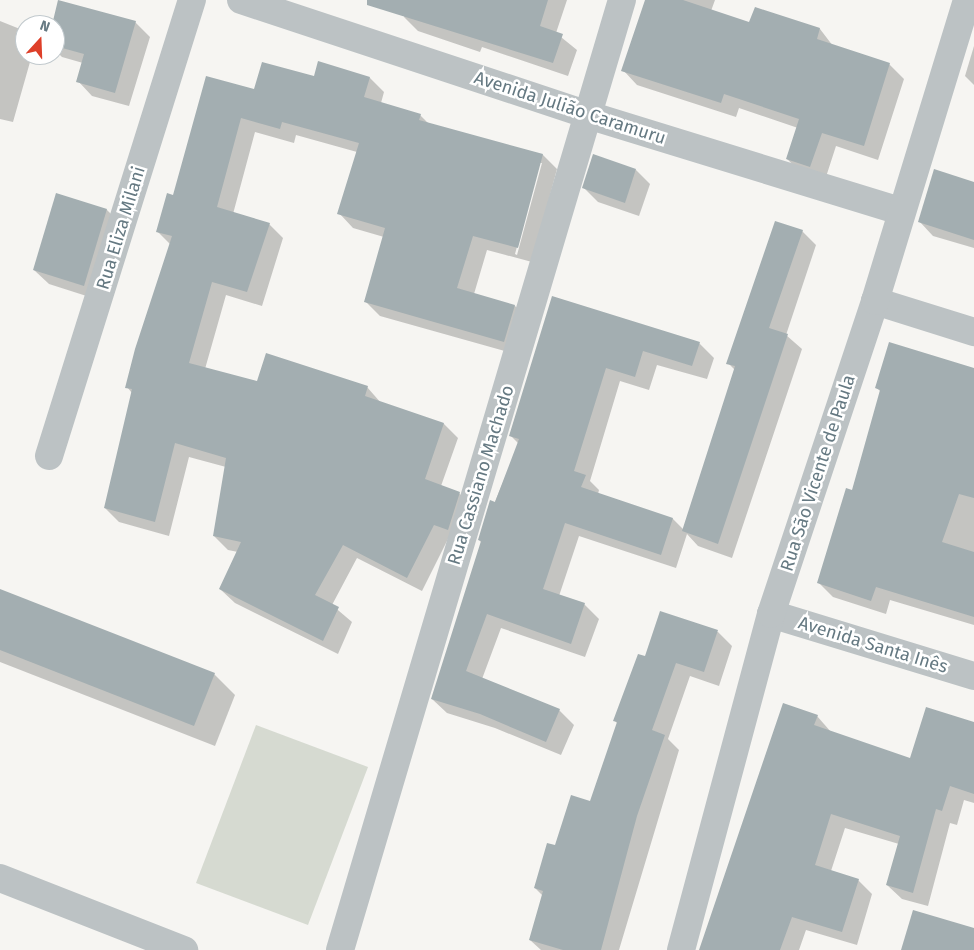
<!DOCTYPE html>
<meta charset="utf-8">
<style>
body{margin:0}
#map{position:relative;width:974px;height:950px;overflow:hidden;background:#f6f5f2;font-family:"Fira Sans",sans-serif}
div>[style]{position:absolute}
.green>*{inset:0;background:#d6dad1}
.shadow>*{inset:0;background:#0003}
.building>*{inset:0;background:#a3aeb1}
.street>*{height:28px;margin:-14px;padding:0 14px;transform-origin:14px;border-radius:14px;background:#bcc2c4}
span{translate:-50% -50%;white-space:nowrap;text-align:center;line-height:1.15;-webkit-text-stroke:5px #fff;paint-order:stroke}
.street-label{font-size:18px;color:#657982}
.north{position:absolute;left:15px;top:15px;width:50px;height:50px;box-sizing:border-box;background:#fff;border:1px solid #c1c9cd;border-radius:50%;rotate:20deg;font-size:14px;font-weight:700;line-height:20px;text-align:center;color:#657982}
.north::after{content:'';display:block;margin:auto;width:18px;height:22px;background:#de3f29;clip-path:polygon(50% 0,100% 100%,50% 72%,0 100%)}
</style>
<div id="map">
<div class="green">
<i style="clip-path:polygon(256px 725px,368px 767px,308px 925px,196px 883px)"></i>
</div>
<div class="shadow">
<i style="clip-path:polygon(409px 0,567px 0,556px 33px,577px 50px,568px 76px,482px 47px,480px 52px,418px 31px,404px 17px)"></i>
<i style="clip-path:polygon(648px 0,715px 0,711px 11px,750px 24px,755px 9px,820px 29px,833px 46px,889px 64px,904px 79px,878px 160px,836px 146px,825px 180px,802px 173px,787px 159px,798px 128px,739px 108px,736px 117px,637px 85px,623px 70px)"></i>
<i style="clip-path:polygon(0 21px,25px 31px,25px 55px,32px 55px,13px 122px,0 119px)"></i>
<i style="clip-path:polygon(135px 22px,150px 37px,129px 106px,92px 96px,78px 81px,83px 63px,62px 57px,55px 50px,53px 25px)"></i>
<i style="clip-path:polygon(974px 46px,974px 85px,965px 76px)"></i>
<i style="clip-path:polygon(evenodd,315px 78px,370px 78px,384px 92px,381px 103px,420px 115px,429px 124px,543px 155px,557px 169px,532px 262px,487px 250px,474px 294px,515px 306px,529px 320px,519px 355px,380px 316px,366px 302px,384px 237px,353px 228px,339px 213px,357px 152px,296px 135px,294px 143px,255px 132px,233px 214px,269px 224px,283px 238px,262px 306px,226px 295px,205px 369px,258px 382px,367px 387px,381px 403px,444px 424px,458px 438px,441px 486px,459px 493px,473px 508px,448px 539px,422px 591px,357px 558px,332px 605px,352px 622px,338px 654px,235px 603px,220px 589px,238px 552px,228px 550px,214px 536px,226px 467px,189px 457px,169px 536px,119px 522px,105px 508px,132px 393px,127px 387px,170px 244px,157px 231px,174px 196px,255px 91px,315px 78px,540px 163px,542px 163px,517px 255px,515px 254px,540px 163px)"></i>
<i style="clip-path:polygon(636px 170px,650px 184px,639px 216px,598px 202px,584px 188px)"></i>
<i style="clip-path:polygon(974px 183px,974px 248px,933px 236px,919px 221px)"></i>
<i style="clip-path:polygon(57px 194px,107px 210px,121px 224px,99px 300px,49px 284px,34px 270px)"></i>
<i style="clip-path:polygon(802px 231px,816px 245px,786px 335px,802px 349px,732px 558px,698px 546px,687px 534px,676px 568px,579px 536px,559px 596px,584px 604px,599px 619px,585px 657px,501px 628px,482px 679px,559px 710px,574px 725px,561px 755px,495px 728px,447px 713px,432px 699px,482px 543px,479px 540px,519px 444px,510px 435px,553px 297px,699px 343px,714px 358px,707px 379px,657px 365px,649px 390px,620px 381px,590px 481px,599px 490px,598px 494px,673px 519px,684px 530px,735px 370px,728px 363px)"></i>
<i style="clip-path:polygon(974px 369px,974px 625px,890px 600px,886px 614px,833px 597px,819px 583px,852px 492px,881px 392px,877px 388px)"></i>
<i style="clip-path:polygon(0 590px,214px 674px,235px 695px,215px 746px,0 662px)"></i>
<i style="clip-path:polygon(661px 613px,718px 632px,732px 646px,719px 686px,690px 676px,668px 739px,679px 750px,619px 950px,541px 950px,530px 940px,543px 896px,535px 888px,556px 846px,591px 803px,618px 724px,615px 721px,646px 658px)"></i>
<i style="clip-path:polygon(817px 716px,831px 732px,911px 760px,974px 725px,974px 803px,964px 800px,957px 825px,950px 823px,928px 906px,902px 899px,887px 885px,899px 844px,845px 828px,831px 871px,858px 880px,872px 894px,857px 945px,806px 930px,799px 950px,702px 950px)"></i>
</div>
<div class="building">
<i style="clip-path:polygon(58px 0,136px 21px,115px 93px,76px 82px,84px 54px,55px 46px,55px 25px,52px 25px)"></i>
<i style="clip-path:polygon(367px 0,548px 0,540px 26px,563px 34px,553px 63px,367px 5px)"></i>
<i style="clip-path:polygon(645px 0,683px 0,749px 22px,755px 7px,820px 28px,817px 39px,890px 63px,864px 146px,822px 133px,810px 167px,786px 159px,799px 119px,724px 94px,721px 103px,621px 71px)"></i>
<i style="clip-path:polygon(318px 61px,370px 77px,364px 97px,421px 114px,419px 120px,543px 154px,518px 248px,473px 236px,457px 288px,515px 305px,504px 342px,364px 302px,385px 228px,337px 214px,359px 143px,282px 122px,280px 129px,241px 118px,217px 207px,270px 223px,247px 292px,212px 282px,189px 363px,257px 381px,266px 353px,368px 386px,365px 396px,444px 423px,425px 479px,460px 492px,448px 530px,434px 525px,407px 578px,343px 545px,315px 595px,339px 607px,323px 641px,219px 589px,241px 542px,213px 536px,226px 458px,175px 443px,155px 522px,104px 508px,132px 389px,125px 388px,135px 349px,172px 236px,156px 232px,167px 193px,173px 195px,206px 76px,254px 89px,262px 62px,314px 76px)"></i>
<i style="clip-path:polygon(593px 154px,636px 169px,625px 203px,582px 188px)"></i>
<i style="clip-path:polygon(934px 169px,974px 182px,974px 240px,918px 222px)"></i>
<i style="clip-path:polygon(56px 193px,107px 209px,84px 286px,33px 270px)"></i>
<i style="clip-path:polygon(775px 221px,803px 230px,769px 328px,788px 334px,718px 544px,682px 531px,735px 366px,726px 364px)"></i>
<i style="clip-path:polygon(552px 296px,700px 342px,692px 366px,643px 351px,635px 377px,606px 368px,574px 471px,586px 475px,581px 487px,673px 518px,661px 555px,565px 523px,543px 589px,585px 603px,571px 644px,487px 614px,466px 671px,560px 709px,546px 742px,480px 714px,431px 699px,481px 541px,478px 540px,490px 500px,495px 502px,519px 439px,509px 436px)"></i>
<i style="clip-path:polygon(889px 342px,974px 368px,974px 498px,959px 494px,942px 542px,974px 552px,974px 617px,876px 587px,871px 601px,817px 583px,846px 488px,852px 490px,880px 390px,875px 388px)"></i>
<i style="clip-path:polygon(0 589px,215px 673px,194px 726px,0 650px)"></i>
<i style="clip-path:polygon(660px 611px,718px 630px,704px 672px,676px 663px,652px 730px,665px 735px,637px 816px,601px 950px,563px 950px,529px 940px,543px 891px,534px 888px,547px 843px,555px 845px,571px 795px,590px 801px,617px 722px,613px 721px,638px 654px,645px 656px)"></i>
<i style="clip-path:polygon(783px 703px,818px 715px,814px 725px,910px 758px,926px 707px,974px 722px,974px 794px,950px 786px,942px 811px,936px 809px,913px 893px,886px 885px,900px 836px,831px 814px,815px 865px,859px 879px,842px 932px,792px 917px,780px 950px,699px 950px)"></i>
<i style="clip-path:polygon(913px 910px,974px 928px,974px 950px,901px 950px)"></i>
</div>
<div class="street">
<i style="left:241px;top:0;width:366px;rotate:18.3deg"></i>
<i style="left:588px;top:115px;width:327px;rotate:17.1deg"></i>
<i style="left:875px;top:301px;width:104px;rotate:17.4deg"></i>
<i style="left:49px;top:456px;width:478px;rotate:-72.6deg"></i>
<i style="left:771px;top:614px;width:212px;rotate:17deg"></i>
<i style="left:0;top:878px;width:198px;rotate:21.4deg"></i>
<i style="left:340px;top:950px;width:991px;rotate:-73.47deg"></i>
<i style="left:681px;top:950px;width:348px;rotate:-75deg"></i>
<i style="left:771px;top:614px;width:330px;rotate:-71.6deg"></i>
<i style="left:875px;top:301px;width:315px;rotate:-73deg"></i>
</div>
<div class="street-label">
<span style="left:570px;top:108px;rotate:18deg">Avenida Julião Caramuru</span>
<span style="left:121px;top:228px;rotate:-73deg">Rua Eliza Milani</span>
<span style="left:818px;top:473px;rotate:-72deg">Rua São Vicente de Paula</span>
<span style="left:481px;top:475px;rotate:-73deg">Rua Cassiano Machado</span>
<span style="left:873px;top:645px;rotate:17deg">Avenida Santa Inês</span>
</div>
<div class="north">N</div>
</div>
